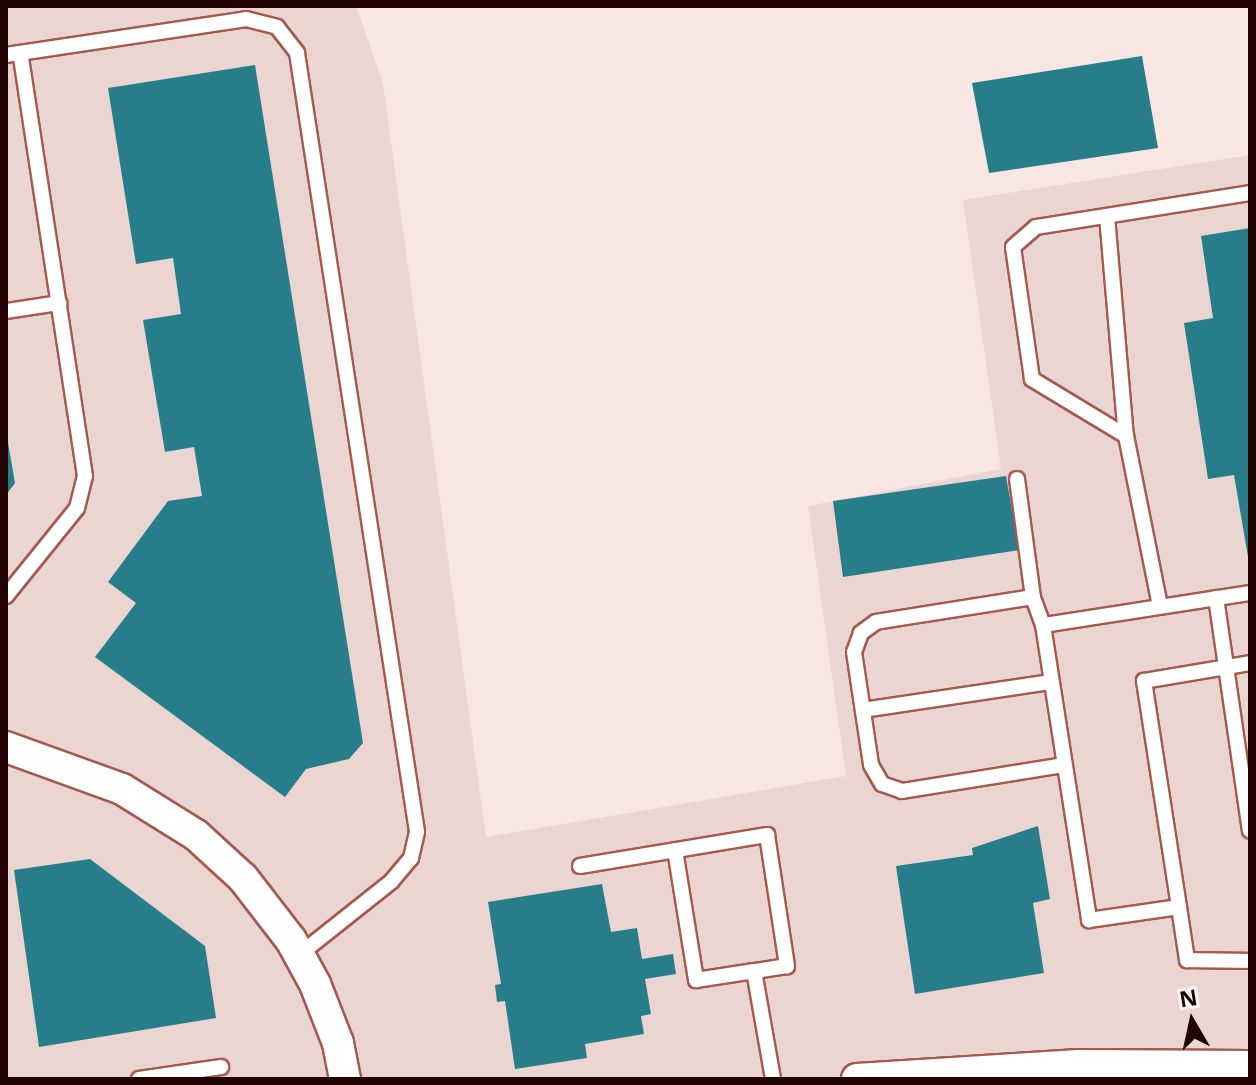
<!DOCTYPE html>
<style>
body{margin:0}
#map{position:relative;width:1256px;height:1085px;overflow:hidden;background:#f8e6e3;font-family:"Noto Sans",sans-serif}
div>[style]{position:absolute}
.built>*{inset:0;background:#ead5d1}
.building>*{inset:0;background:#287d8a}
.roads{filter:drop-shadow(2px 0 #a5594f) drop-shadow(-2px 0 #a5594f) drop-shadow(0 2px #a5594f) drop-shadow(0 -2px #a5594f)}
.service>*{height:14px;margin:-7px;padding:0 7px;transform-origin:7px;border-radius:7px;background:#fff}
.minor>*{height:30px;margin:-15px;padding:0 15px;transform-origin:15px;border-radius:15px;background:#fff}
span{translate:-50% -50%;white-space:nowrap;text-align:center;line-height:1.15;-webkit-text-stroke:6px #f8f8f8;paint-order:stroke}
.frame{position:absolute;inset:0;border:8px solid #220503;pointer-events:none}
.north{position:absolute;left:1152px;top:981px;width:80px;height:80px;-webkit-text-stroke:6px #f8f8f8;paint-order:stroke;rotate:351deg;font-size:22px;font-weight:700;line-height:32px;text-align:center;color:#220503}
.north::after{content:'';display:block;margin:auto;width:28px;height:36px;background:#220503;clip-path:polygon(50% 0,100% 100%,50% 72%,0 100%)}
</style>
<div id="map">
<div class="built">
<i style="clip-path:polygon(6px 6px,356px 6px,383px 83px,486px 837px,846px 776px,808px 506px,1001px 469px,963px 200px,1250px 155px,1250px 1079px,6px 1079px)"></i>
</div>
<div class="building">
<i style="clip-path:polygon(1142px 56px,1158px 148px,989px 173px,972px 83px)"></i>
<i style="clip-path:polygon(255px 65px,363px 743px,349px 759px,306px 769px,285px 797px,95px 657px,136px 603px,108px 582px,168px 501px,202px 496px,194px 447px,165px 452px,143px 320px,181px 314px,173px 258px,136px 264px,108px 88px)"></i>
<i style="clip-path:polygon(1250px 228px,1250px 557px,1248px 557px,1234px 475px,1208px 479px,1184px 323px,1213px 318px,1201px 236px)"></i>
<i style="clip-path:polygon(6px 431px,15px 483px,6px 495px)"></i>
<i style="clip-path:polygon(1006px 476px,1019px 550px,843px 577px,833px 501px)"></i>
<i style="clip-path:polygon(1038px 826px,1050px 899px,1033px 903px,1044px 973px,915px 994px,896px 866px,973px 855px,972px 848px)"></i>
<i style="clip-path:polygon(90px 859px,205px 946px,216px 1018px,39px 1047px,14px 870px)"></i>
<i style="clip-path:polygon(602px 884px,611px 932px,637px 928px,642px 959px,673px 954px,676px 974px,645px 979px,651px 1014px,641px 1016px,644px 1034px,585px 1044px,587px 1058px,515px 1069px,505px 1001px,497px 1002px,495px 985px,501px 984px,488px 902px)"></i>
</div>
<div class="roads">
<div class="service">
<i style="left:6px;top:55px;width:243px;rotate:-8.5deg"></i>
<i style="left:246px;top:19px;width:32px;rotate:14deg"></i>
<i style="left:277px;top:27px;width:33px;rotate:52deg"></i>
<i style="left:297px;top:53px;width:788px;rotate:81.24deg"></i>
<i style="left:417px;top:832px;width:27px;rotate:103deg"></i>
<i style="left:411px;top:858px;width:30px;rotate:130deg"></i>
<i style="left:392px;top:881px;width:119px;rotate:141.5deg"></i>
<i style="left:1107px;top:216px;width:221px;rotate:85.1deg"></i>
<i style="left:6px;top:311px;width:54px;rotate:-8.6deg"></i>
<i style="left:1017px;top:479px;width:119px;rotate:82.3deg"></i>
<i style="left:1250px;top:593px;width:209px;rotate:171.2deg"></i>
<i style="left:1043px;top:625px;width:299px;rotate:81.1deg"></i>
<i style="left:1089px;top:920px;width:91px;rotate:-8.2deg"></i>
<i style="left:1179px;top:907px;width:229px;rotate:-98.8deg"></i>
<i style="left:1144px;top:681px;width:108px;rotate:-9.6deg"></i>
<i style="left:6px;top:596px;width:113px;rotate:-51.1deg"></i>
<i style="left:77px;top:508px;width:33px;rotate:-76deg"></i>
<i style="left:85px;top:476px;width:428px;rotate:-98.7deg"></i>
<i style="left:1216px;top:598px;width:235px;rotate:81.7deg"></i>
<i style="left:1160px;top:606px;width:173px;rotate:-101.3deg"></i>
<i style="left:1126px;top:436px;width:110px;rotate:-148.8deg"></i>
<i style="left:1032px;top:379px;width:133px;rotate:-98.2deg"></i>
<i style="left:1013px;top:247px;width:30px;rotate:-41deg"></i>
<i style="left:1036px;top:227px;width:217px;rotate:-9deg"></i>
<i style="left:1043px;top:625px;width:30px;rotate:-110deg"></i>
<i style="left:1033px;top:597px;width:159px;rotate:171deg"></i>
<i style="left:876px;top:622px;width:19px;rotate:144deg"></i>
<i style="left:861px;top:633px;width:20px;rotate:110deg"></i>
<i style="left:854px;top:652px;width:114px;rotate:81.4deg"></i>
<i style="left:871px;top:765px;width:22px;rotate:60deg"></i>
<i style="left:882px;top:784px;width:21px;rotate:19deg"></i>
<i style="left:902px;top:791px;width:164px;rotate:-9.1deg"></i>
<i style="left:863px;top:710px;width:190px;rotate:-8.5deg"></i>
<i style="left:675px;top:850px;width:132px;rotate:80.8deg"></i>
<i style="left:696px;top:980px;width:59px;rotate:-8.8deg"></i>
<i style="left:580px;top:866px;width:190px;rotate:-9.4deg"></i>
<i style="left:767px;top:835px;width:133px;rotate:81.3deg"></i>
<i style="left:787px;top:966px;width:33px;rotate:171deg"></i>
<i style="left:754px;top:971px;width:110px;rotate:80deg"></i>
<i style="left:1179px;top:907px;width:54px;rotate:81.4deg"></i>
<i style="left:1187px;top:960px;width:63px;rotate:0.9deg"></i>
<i style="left:139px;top:1079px;width:83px;rotate:-8.3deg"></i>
</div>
<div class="minor">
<i style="left:6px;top:747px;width:123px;rotate:19.9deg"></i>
<i style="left:122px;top:789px;width:87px;rotate:31.9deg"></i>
<i style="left:196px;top:835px;width:64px;rotate:42.5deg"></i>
<i style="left:243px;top:878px;width:78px;rotate:52.3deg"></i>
<i style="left:291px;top:940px;width:50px;rotate:61.4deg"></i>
<i style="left:315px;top:984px;width:63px;rotate:68.7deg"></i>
<i style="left:338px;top:1043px;width:37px;rotate:79deg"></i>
<i style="left:857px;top:1079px;width:222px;rotate:-3.6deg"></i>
<i style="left:1079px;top:1065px;width:171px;rotate:0.3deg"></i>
</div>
</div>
<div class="frame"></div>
<div class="north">N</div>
</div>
